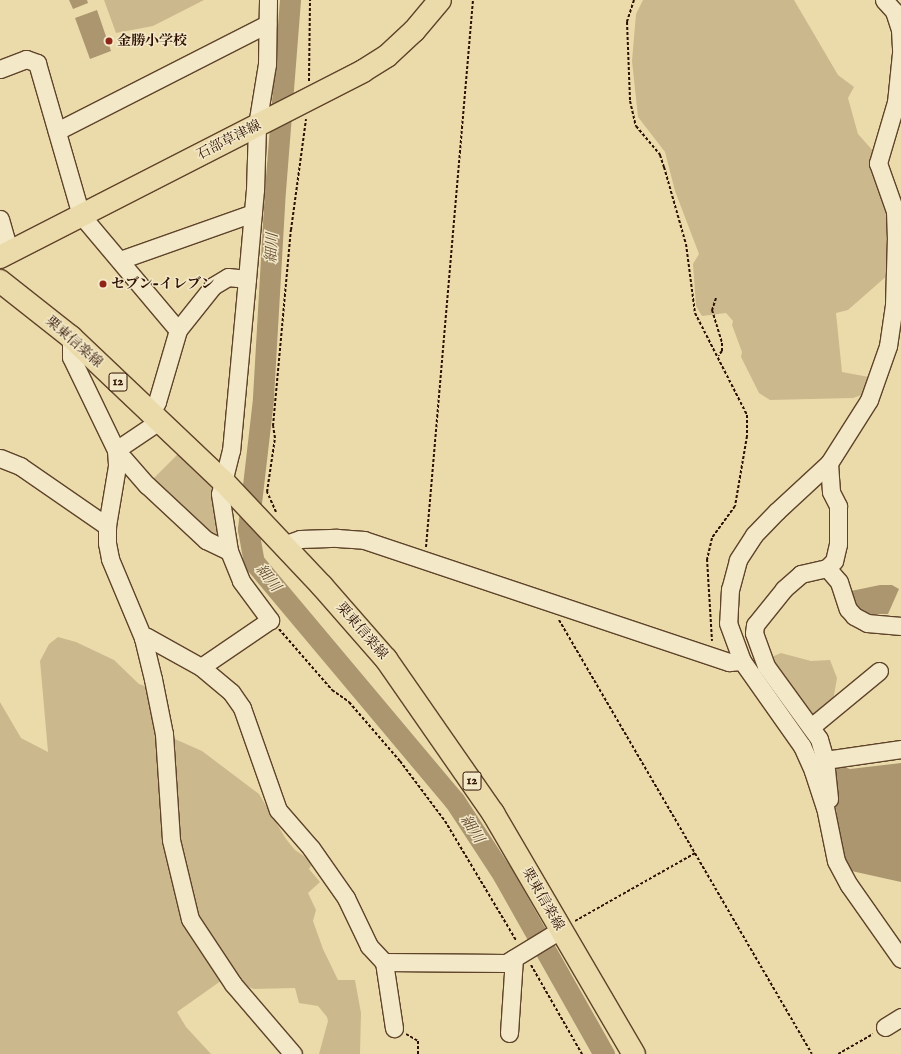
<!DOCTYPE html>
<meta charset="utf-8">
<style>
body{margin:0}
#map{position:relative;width:901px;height:1054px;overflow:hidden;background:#ecdbaa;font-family:"IM FELL English","Noto Serif JP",serif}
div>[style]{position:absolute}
.green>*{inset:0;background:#ccb88d}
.water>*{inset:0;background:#ab9670}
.river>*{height:21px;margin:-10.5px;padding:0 10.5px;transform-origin:10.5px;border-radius:10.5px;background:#ab9670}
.path>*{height:2px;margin-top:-1px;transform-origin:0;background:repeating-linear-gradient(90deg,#2e1000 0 3px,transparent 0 5px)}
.roads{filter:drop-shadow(1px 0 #5e432a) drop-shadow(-1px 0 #5e432a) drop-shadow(0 1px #5e432a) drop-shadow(0 -1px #5e432a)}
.minor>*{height:17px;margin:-8.5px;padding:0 8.5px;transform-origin:8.5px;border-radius:8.5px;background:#f3e8c8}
.major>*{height:22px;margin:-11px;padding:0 11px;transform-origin:11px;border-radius:11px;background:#ecdbaa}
.dots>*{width:11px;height:11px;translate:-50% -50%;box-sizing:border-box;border:2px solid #f3e8c8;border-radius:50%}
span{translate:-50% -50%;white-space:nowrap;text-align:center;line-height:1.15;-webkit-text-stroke:3px #f3e8c8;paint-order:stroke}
.shield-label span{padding:1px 3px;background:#f3e8c8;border:1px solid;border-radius:3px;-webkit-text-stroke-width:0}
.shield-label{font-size:13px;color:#2e1000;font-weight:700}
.poi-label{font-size:14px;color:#2e1000;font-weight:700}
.left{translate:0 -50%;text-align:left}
.street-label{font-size:14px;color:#2e1000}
.water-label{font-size:15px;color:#60462d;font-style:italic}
</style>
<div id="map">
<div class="green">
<i style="clip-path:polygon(104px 0,204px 0,153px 26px,116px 33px)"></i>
<i style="clip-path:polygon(643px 0,794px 0,838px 75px,854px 87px,848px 98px,858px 134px,874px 152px,891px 212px,889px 274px,848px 310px,836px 313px,842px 372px,869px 377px,862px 395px,853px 398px,770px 400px,759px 393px,741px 357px,742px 352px,732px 325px,733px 321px,726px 313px,702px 316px,696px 306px,693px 264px,699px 254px,675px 191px,665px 152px,638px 117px,632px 61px,636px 14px)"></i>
<i style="clip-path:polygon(181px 451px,212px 482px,221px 537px,218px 540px,151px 481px)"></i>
<i style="clip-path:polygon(58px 637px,76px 642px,114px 660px,139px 684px,150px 688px,159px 732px,202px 751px,259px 794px,286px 839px,295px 850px,313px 862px,309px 869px,320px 882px,308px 893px,316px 910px,313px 921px,323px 949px,338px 980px,355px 980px,361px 1013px,360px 1054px,319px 1054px,328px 1021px,327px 1017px,318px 1006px,299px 1003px,295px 988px,254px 989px,225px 978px,177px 1012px,186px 1027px,211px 1054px,0 1054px,0 702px,21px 738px,48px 752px,40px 661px,49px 644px)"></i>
<i style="clip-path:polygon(781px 653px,811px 661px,830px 660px,837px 678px,833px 701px,811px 719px,767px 659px)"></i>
</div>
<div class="water">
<i style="clip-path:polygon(69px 0,87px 0,88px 3px,73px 9px)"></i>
<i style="clip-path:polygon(97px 10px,111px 51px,90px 59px,75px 18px)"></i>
<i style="clip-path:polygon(880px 585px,892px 585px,899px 589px,888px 614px,871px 614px,863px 611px,855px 603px,851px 591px)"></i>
<i style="clip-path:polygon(901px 763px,901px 882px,847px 870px,840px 844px,832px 773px,836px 764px,850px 769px)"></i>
</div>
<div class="river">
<i style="left:290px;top:0;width:190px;rotate:94.5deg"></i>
<i style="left:275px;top:189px;width:210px;rotate:93.3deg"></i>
<i style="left:263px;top:399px;width:131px;rotate:96.6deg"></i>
<i style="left:248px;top:529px;width:34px;rotate:80deg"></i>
<i style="left:254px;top:562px;width:311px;rotate:50deg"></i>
<i style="left:454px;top:800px;width:90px;rotate:56.8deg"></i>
<i style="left:503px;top:875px;width:206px;rotate:60.6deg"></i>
</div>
<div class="path">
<i style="left:634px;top:0;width:23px;rotate:108deg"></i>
<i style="left:627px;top:22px;width:79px;rotate:87.8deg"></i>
<i style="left:630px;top:101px;width:26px;rotate:77deg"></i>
<i style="left:636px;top:126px;width:38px;rotate:50deg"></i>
<i style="left:660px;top:155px;width:13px;rotate:72deg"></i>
<i style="left:664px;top:167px;width:80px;rotate:74.1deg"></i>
<i style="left:686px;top:244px;width:70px;rotate:82.6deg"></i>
<i style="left:695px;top:313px;width:114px;rotate:63deg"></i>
<i style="left:747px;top:415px;width:21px;rotate:90deg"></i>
<i style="left:747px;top:436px;width:71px;rotate:99.7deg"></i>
<i style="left:735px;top:506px;width:39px;rotate:126deg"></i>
<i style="left:712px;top:538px;width:22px;rotate:103deg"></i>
<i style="left:707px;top:559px;width:82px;rotate:86.5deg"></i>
<i style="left:309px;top:81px;width:81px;rotate:-89.3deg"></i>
<i style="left:716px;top:298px;width:13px;rotate:108deg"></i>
<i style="left:712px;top:310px;width:34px;rotate:73deg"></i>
<i style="left:722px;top:343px;width:8px;rotate:90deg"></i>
<i style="left:722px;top:351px;width:6px;rotate:129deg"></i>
<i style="left:276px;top:512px;width:22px;rotate:-114deg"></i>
<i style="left:267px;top:492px;width:55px;rotate:-81.6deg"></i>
<i style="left:275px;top:438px;width:12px;rotate:-99deg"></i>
<i style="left:273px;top:426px;width:197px;rotate:-84.8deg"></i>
<i style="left:291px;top:230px;width:112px;rotate:-82.3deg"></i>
<i style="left:426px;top:547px;width:549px;rotate:-85.09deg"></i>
<i style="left:559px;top:620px;width:502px;rotate:59.76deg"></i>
<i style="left:279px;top:629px;width:81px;rotate:49deg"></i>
<i style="left:332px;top:690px;width:21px;rotate:35deg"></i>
<i style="left:349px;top:702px;width:78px;rotate:49.2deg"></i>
<i style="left:400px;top:761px;width:75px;rotate:53.1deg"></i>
<i style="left:445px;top:821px;width:139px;rotate:59.2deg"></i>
<i style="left:575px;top:921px;width:138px;rotate:-29.5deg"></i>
<i style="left:531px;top:965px;width:103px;rotate:60.2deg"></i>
<i style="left:406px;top:1034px;width:14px;rotate:30deg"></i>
<i style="left:418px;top:1041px;width:13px;rotate:90deg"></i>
<i style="left:838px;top:1054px;width:40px;rotate:-29.7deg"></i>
</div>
<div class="roads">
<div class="minor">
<i style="left:884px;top:0;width:15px;rotate:48deg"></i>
<i style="left:894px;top:11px;width:19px;rotate:72deg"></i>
<i style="left:900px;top:29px;width:21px;rotate:87deg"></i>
<i style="left:901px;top:53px;width:49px;rotate:95.8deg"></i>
<i style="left:896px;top:102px;width:64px;rotate:106.4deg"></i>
<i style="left:878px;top:163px;width:51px;rotate:70.5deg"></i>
<i style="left:895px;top:211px;width:26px;rotate:88deg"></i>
<i style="left:896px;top:237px;width:68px;rotate:91.7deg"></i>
<i style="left:894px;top:305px;width:41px;rotate:98.3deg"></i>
<i style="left:888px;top:346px;width:57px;rotate:109.4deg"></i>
<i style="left:869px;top:400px;width:75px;rotate:122.4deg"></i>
<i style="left:829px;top:463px;width:71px;rotate:137.3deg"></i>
<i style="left:777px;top:511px;width:33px;rotate:134deg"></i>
<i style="left:754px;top:535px;width:30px;rotate:123deg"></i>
<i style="left:738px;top:560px;width:30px;rotate:105deg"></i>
<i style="left:730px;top:589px;width:34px;rotate:93deg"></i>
<i style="left:728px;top:623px;width:40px;rotate:69.8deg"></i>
<i style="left:742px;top:661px;width:104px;rotate:54.8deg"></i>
<i style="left:802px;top:746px;width:27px;rotate:66deg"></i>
<i style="left:813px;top:771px;width:38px;rotate:72deg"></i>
<i style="left:825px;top:807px;width:55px;rotate:78.5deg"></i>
<i style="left:836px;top:861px;width:27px;rotate:62deg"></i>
<i style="left:849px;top:885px;width:90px;rotate:54.9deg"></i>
<i style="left:0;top:69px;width:28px;rotate:-21deg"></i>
<i style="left:26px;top:59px;width:12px;rotate:20deg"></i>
<i style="left:37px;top:63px;width:158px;rotate:73.9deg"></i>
<i style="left:81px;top:215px;width:150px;rotate:49.9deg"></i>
<i style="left:178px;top:330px;width:75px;rotate:106.3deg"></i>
<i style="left:157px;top:402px;width:13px;rotate:119deg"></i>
<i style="left:57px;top:131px;width:236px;rotate:-27deg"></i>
<i style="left:0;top:219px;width:32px;rotate:74deg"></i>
<i style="left:120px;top:260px;width:141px;rotate:-19.5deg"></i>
<i style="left:247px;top:279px;width:89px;rotate:-84.9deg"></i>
<i style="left:255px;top:190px;width:65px;rotate:-88.2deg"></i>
<i style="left:257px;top:125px;width:62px;rotate:-80.7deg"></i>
<i style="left:267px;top:64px;width:64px;rotate:-89.1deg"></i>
<i style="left:178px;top:330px;width:56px;rotate:-51.5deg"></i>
<i style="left:213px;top:286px;width:17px;rotate:-31deg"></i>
<i style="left:228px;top:277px;width:19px;rotate:6deg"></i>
<i style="left:247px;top:279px;width:172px;rotate:95.3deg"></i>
<i style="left:231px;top:450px;width:45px;rotate:104deg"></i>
<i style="left:220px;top:494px;width:58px;rotate:81deg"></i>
<i style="left:229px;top:551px;width:32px;rotate:68deg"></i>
<i style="left:241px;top:581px;width:49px;rotate:53.4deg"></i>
<i style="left:270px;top:620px;width:83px;rotate:145.7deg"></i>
<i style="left:71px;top:337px;width:20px;rotate:90deg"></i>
<i style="left:71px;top:357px;width:103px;rotate:64.2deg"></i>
<i style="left:116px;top:450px;width:16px;rotate:86deg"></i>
<i style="left:117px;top:466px;width:61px;rotate:99.5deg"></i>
<i style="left:107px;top:526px;width:17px;rotate:90deg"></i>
<i style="left:107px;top:543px;width:16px;rotate:79deg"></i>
<i style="left:110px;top:559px;width:86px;rotate:67.3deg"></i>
<i style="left:143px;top:638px;width:42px;rotate:76.3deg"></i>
<i style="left:153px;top:679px;width:56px;rotate:78.7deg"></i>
<i style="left:164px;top:734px;width:106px;rotate:86.2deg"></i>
<i style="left:171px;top:840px;width:81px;rotate:76.5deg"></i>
<i style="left:190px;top:919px;width:78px;rotate:56.5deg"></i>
<i style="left:233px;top:984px;width:92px;rotate:49.4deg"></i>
<i style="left:116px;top:450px;width:52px;rotate:-34deg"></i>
<i style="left:117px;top:457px;width:7px;rotate:16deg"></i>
<i style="left:124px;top:459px;width:35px;rotate:49deg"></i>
<i style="left:147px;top:485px;width:81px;rotate:43deg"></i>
<i style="left:206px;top:540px;width:25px;rotate:26deg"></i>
<i style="left:0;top:458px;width:22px;rotate:22deg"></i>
<i style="left:20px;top:466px;width:106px;rotate:34.6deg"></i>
<i style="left:829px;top:463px;width:29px;rotate:86deg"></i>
<i style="left:831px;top:492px;width:16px;rotate:63deg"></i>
<i style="left:838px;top:506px;width:38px;rotate:90deg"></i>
<i style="left:838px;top:544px;width:17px;rotate:103deg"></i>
<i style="left:834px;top:561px;width:10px;rotate:135deg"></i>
<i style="left:827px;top:568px;width:27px;rotate:167deg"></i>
<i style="left:801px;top:574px;width:23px;rotate:139deg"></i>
<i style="left:784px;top:589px;width:46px;rotate:128.9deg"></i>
<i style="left:755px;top:625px;width:8px;rotate:97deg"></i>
<i style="left:754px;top:633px;width:35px;rotate:70deg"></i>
<i style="left:766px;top:666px;width:90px;rotate:54deg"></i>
<i style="left:819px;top:739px;width:22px;rotate:74deg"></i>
<i style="left:825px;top:760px;width:39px;rotate:84deg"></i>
<i style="left:283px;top:545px;width:18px;rotate:-19deg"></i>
<i style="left:300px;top:539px;width:37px;rotate:-2deg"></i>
<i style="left:337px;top:538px;width:27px;rotate:4deg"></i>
<i style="left:364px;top:540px;width:385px;rotate:18.5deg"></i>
<i style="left:729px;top:662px;width:13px;rotate:-4deg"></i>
<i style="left:827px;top:568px;width:18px;rotate:49deg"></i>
<i style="left:839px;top:582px;width:28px;rotate:72deg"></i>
<i style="left:848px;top:609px;width:9px;rotate:49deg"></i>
<i style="left:854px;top:616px;width:15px;rotate:28deg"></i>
<i style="left:867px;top:623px;width:34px;rotate:5deg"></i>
<i style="left:143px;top:638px;width:4px;rotate:-14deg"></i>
<i style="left:147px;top:637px;width:62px;rotate:29.1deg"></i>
<i style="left:201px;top:667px;width:39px;rotate:40deg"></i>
<i style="left:231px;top:692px;width:19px;rotate:55deg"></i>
<i style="left:242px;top:708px;width:108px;rotate:70.6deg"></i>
<i style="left:278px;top:810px;width:50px;rotate:49deg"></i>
<i style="left:311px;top:848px;width:61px;rotate:55deg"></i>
<i style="left:346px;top:898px;width:53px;rotate:64.4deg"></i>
<i style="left:369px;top:946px;width:22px;rotate:47deg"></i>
<i style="left:384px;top:962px;width:67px;rotate:81.4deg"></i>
<i style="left:811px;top:727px;width:88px;rotate:-39.5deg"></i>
<i style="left:825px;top:760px;width:77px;rotate:-8.2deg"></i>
<i style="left:384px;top:962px;width:122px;rotate:0.5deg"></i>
<i style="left:506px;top:963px;width:63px;rotate:-31.4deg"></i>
<i style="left:885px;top:1027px;width:19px;rotate:-32deg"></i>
<i style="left:509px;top:1033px;width:75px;rotate:-86.2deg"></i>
</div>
<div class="major">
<i style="left:0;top:257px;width:408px;rotate:-27.1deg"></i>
<i style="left:363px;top:71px;width:28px;rotate:-32deg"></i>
<i style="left:387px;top:56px;width:37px;rotate:-43deg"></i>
<i style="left:414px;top:31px;width:40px;rotate:-50deg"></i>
<i style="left:0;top:281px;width:90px;rotate:38.3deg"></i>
<i style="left:71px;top:337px;width:209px;rotate:43.5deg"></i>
<i style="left:223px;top:481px;width:144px;rotate:46.7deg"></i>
<i style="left:322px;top:586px;width:97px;rotate:48.8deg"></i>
<i style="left:386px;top:659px;width:188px;rotate:55.2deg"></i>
<i style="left:493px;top:813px;width:279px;rotate:59.7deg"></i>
</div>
</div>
<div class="dots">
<i style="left:109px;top:41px;background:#8f2418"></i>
<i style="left:103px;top:284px;background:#8f2418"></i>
</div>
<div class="shield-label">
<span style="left:118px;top:382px">12</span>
<span style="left:472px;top:781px">12</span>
</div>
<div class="poi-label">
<span class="left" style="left:117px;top:41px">金勝小学校</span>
<span class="left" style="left:111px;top:284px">セブン-イレブン</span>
</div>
<div class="street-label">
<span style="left:229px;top:140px;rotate:-27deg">石部草津線</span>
<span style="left:74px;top:342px;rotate:41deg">栗東信楽線</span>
<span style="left:362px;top:631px;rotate:49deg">栗東信楽線</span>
<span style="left:543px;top:899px;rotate:60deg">栗東信楽線</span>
</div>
<div class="water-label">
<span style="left:272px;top:248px;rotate:-87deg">細川</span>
<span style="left:268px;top:578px;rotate:51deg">細川</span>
<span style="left:472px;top:829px;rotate:57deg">細川</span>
</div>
</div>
